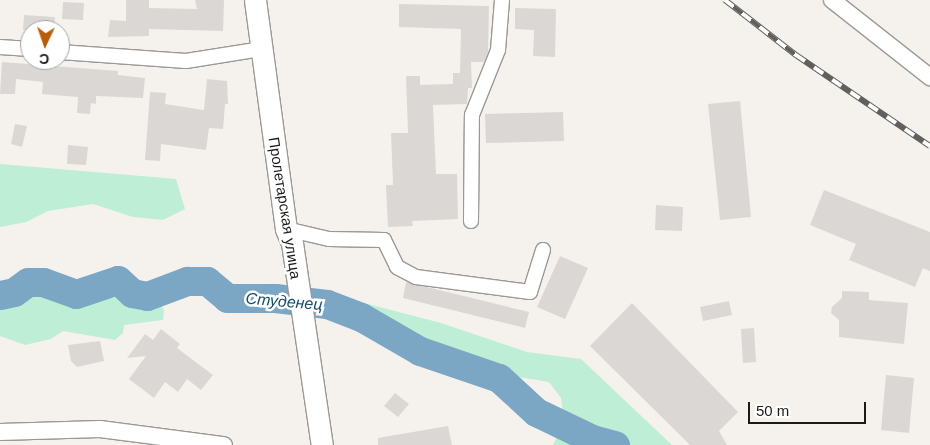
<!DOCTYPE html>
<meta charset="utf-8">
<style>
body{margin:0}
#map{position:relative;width:930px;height:445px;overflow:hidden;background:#f5f2ee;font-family:Helvetica,sans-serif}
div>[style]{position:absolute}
.green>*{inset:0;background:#beeed5}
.river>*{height:29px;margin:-14.5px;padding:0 14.5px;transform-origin:14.5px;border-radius:14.5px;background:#7ba7c5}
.building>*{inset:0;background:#dbd7d4}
.roads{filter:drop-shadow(1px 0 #9c9995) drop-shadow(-1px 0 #9c9995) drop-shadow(0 1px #9c9995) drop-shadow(0 -1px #9c9995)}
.minor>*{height:14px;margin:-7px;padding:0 7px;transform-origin:7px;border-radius:7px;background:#fff}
.tertiary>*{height:16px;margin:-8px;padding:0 8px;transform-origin:8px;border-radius:8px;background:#fff}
.primary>*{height:21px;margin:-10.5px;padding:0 10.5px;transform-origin:10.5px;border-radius:10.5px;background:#fff}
.rail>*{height:5.5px;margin-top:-2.75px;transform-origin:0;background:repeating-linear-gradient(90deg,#fff 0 11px,#61605e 0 22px);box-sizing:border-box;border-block:1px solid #61605e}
span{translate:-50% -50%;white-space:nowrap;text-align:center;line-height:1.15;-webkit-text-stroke:5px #fff;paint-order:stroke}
.street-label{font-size:15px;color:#1b1a19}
.water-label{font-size:16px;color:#174d6c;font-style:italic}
.north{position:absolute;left:20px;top:20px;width:50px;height:50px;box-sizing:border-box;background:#fff;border:1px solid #a4a3a3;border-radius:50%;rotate:183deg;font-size:14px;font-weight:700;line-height:20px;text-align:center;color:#1b1a19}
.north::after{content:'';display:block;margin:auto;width:18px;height:22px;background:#b95c07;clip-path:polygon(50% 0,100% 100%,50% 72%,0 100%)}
.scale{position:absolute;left:748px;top:402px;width:118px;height:22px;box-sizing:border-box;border:2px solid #1b1a19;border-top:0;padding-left:6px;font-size:15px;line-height:18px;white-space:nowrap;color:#1b1a19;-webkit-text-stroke:4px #fff;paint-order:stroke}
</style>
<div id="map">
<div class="green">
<i style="clip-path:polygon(0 164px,176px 179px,185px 209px,163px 220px,133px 217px,93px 204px,48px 211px,26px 222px,0 227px)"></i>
<i style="clip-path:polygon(25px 294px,80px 304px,123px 296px,158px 300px,164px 310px,163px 320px,124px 325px,123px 333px,115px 340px,63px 331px,51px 339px,25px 345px,0 336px,0 297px)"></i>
<i style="clip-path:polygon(368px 304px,441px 323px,527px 352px,581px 359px,672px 445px,553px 445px,564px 422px,561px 398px,549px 382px,518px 377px,498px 383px,478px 380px,368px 315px)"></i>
</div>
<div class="river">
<i style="left:0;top:295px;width:14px;rotate:-12deg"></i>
<i style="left:14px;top:292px;width:17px;rotate:-36deg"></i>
<i style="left:28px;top:282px;width:15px"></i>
<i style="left:43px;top:282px;width:35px;rotate:20deg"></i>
<i style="left:76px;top:294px;width:44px;rotate:-18.4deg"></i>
<i style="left:118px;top:280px;width:19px;rotate:43deg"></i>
<i style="left:132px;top:293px;width:15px;rotate:11deg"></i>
<i style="left:147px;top:296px;width:43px;rotate:-20.6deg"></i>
<i style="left:187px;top:281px;width:20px"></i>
<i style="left:207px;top:281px;width:26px;rotate:40deg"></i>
<i style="left:227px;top:298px;width:48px"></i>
<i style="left:275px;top:298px;width:52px;rotate:6.6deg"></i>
<i style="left:327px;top:304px;width:36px;rotate:21deg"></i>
<i style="left:361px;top:317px;width:68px;rotate:30deg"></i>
<i style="left:420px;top:351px;width:83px;rotate:18.9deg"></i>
<i style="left:499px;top:378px;width:50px;rotate:42.6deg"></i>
<i style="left:536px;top:412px;width:62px;rotate:25.7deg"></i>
<i style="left:592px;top:439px;width:24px;rotate:15deg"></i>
</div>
<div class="building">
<i style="clip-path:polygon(126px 0,149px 0,149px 8px,197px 9px,195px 0,224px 0,223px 31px,149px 29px,149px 36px,108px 37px,110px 20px,126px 21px)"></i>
<i style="clip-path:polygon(63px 2px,84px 3px,83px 20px,62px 19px)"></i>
<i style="clip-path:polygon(399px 4px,489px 6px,488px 52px,484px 62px,471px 62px,472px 88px,468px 88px,467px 104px,433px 105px,436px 174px,457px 174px,458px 219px,412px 221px,413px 226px,388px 227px,386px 185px,393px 185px,391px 133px,408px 133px,406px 76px,420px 76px,420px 85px,453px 84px,453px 73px,460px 73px,461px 29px,399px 27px)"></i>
<i style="clip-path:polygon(515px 8px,556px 9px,555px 57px,533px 56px,534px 30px,515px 29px)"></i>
<i style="clip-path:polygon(24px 15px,55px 17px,54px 30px,23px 30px)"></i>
<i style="clip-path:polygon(2px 62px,118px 71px,118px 75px,145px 78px,143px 98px,96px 96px,96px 104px,91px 103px,90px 114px,77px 113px,78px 97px,42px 94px,43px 82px,16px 79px,15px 94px,0 94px)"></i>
<i style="clip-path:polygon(207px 79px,227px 81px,228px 104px,225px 104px,223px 129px,209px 128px,206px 150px,161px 144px,160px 161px,145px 160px,150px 92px,166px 93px,165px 104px,204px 110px)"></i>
<i style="clip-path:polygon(740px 101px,751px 217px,720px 220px,708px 104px)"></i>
<i style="clip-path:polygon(563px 112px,564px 141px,486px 143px,485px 114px)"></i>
<i style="clip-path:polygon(15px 124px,27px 126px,22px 147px,11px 144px)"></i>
<i style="clip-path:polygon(68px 145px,88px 147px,86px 165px,67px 164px)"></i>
<i style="clip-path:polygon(824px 190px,930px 232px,930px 271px,923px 268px,915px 287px,849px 260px,856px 244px,810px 225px)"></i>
<i style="clip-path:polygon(656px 205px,683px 207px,682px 231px,655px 230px)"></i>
<i style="clip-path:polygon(560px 256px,588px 268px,565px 319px,537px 307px)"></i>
<i style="clip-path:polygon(406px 282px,529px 312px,525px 328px,403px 298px)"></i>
<i style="clip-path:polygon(842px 291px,869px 292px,869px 300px,908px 303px,904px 344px,839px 337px,839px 320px,831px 313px,832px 307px,842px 298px)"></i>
<i style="clip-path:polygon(729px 301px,732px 315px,703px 321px,700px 307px)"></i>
<i style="clip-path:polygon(632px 303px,738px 412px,719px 431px,727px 445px,690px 445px,590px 346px)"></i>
<i style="clip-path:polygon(754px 328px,756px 362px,743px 363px,741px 329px)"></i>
<i style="clip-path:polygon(161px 329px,180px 344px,177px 348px,213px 375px,201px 390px,187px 379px,178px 392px,165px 382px,154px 398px,129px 379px,146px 356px,127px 358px,145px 334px,153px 340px)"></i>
<i style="clip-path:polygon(100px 341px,104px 361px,77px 367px,71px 361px,68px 345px)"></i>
<i style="clip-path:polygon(886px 375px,914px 378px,909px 433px,881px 430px)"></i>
<i style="clip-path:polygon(395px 393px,409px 404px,398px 417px,384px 406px)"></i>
<i style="clip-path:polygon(448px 426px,452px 445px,378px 445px,378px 438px)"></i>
</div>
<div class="roads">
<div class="minor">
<i style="left:0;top:47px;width:30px;rotate:4deg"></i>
<i style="left:60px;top:52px;width:126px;rotate:4.1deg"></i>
<i style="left:186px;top:61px;width:77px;rotate:-9deg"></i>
<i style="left:471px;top:221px;width:106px;rotate:-89.5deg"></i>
<i style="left:472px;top:115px;width:70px;rotate:-68.2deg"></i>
<i style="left:498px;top:50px;width:50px;rotate:-85.4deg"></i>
<i style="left:286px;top:229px;width:44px;rotate:13.1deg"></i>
<i style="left:329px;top:239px;width:55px;rotate:1deg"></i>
<i style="left:384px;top:240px;width:30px;rotate:64deg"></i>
<i style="left:397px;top:267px;width:21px;rotate:28deg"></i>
<i style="left:416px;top:277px;width:115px;rotate:7.5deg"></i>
<i style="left:530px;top:292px;width:44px;rotate:-72.8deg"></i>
</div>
<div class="tertiary">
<i style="left:832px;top:0;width:125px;rotate:38.2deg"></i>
<i style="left:0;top:432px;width:100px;rotate:-1.7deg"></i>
<i style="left:100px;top:429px;width:125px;rotate:7.4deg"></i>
</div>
<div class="primary">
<i style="left:255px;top:0;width:231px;rotate:82.3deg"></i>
<i style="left:286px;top:229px;width:15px;rotate:67deg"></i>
<i style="left:292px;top:243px;width:204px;rotate:81.6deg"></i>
</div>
</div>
<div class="rail">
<i style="left:725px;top:0;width:90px;rotate:37.8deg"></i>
<i style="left:796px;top:55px;width:162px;rotate:34.2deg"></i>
</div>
<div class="street-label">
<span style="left:285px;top:208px;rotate:81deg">Пролетарская улица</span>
</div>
<div class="water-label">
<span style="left:284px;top:302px;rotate:5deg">Студенец</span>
</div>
<div class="north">С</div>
<div class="scale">50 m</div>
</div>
